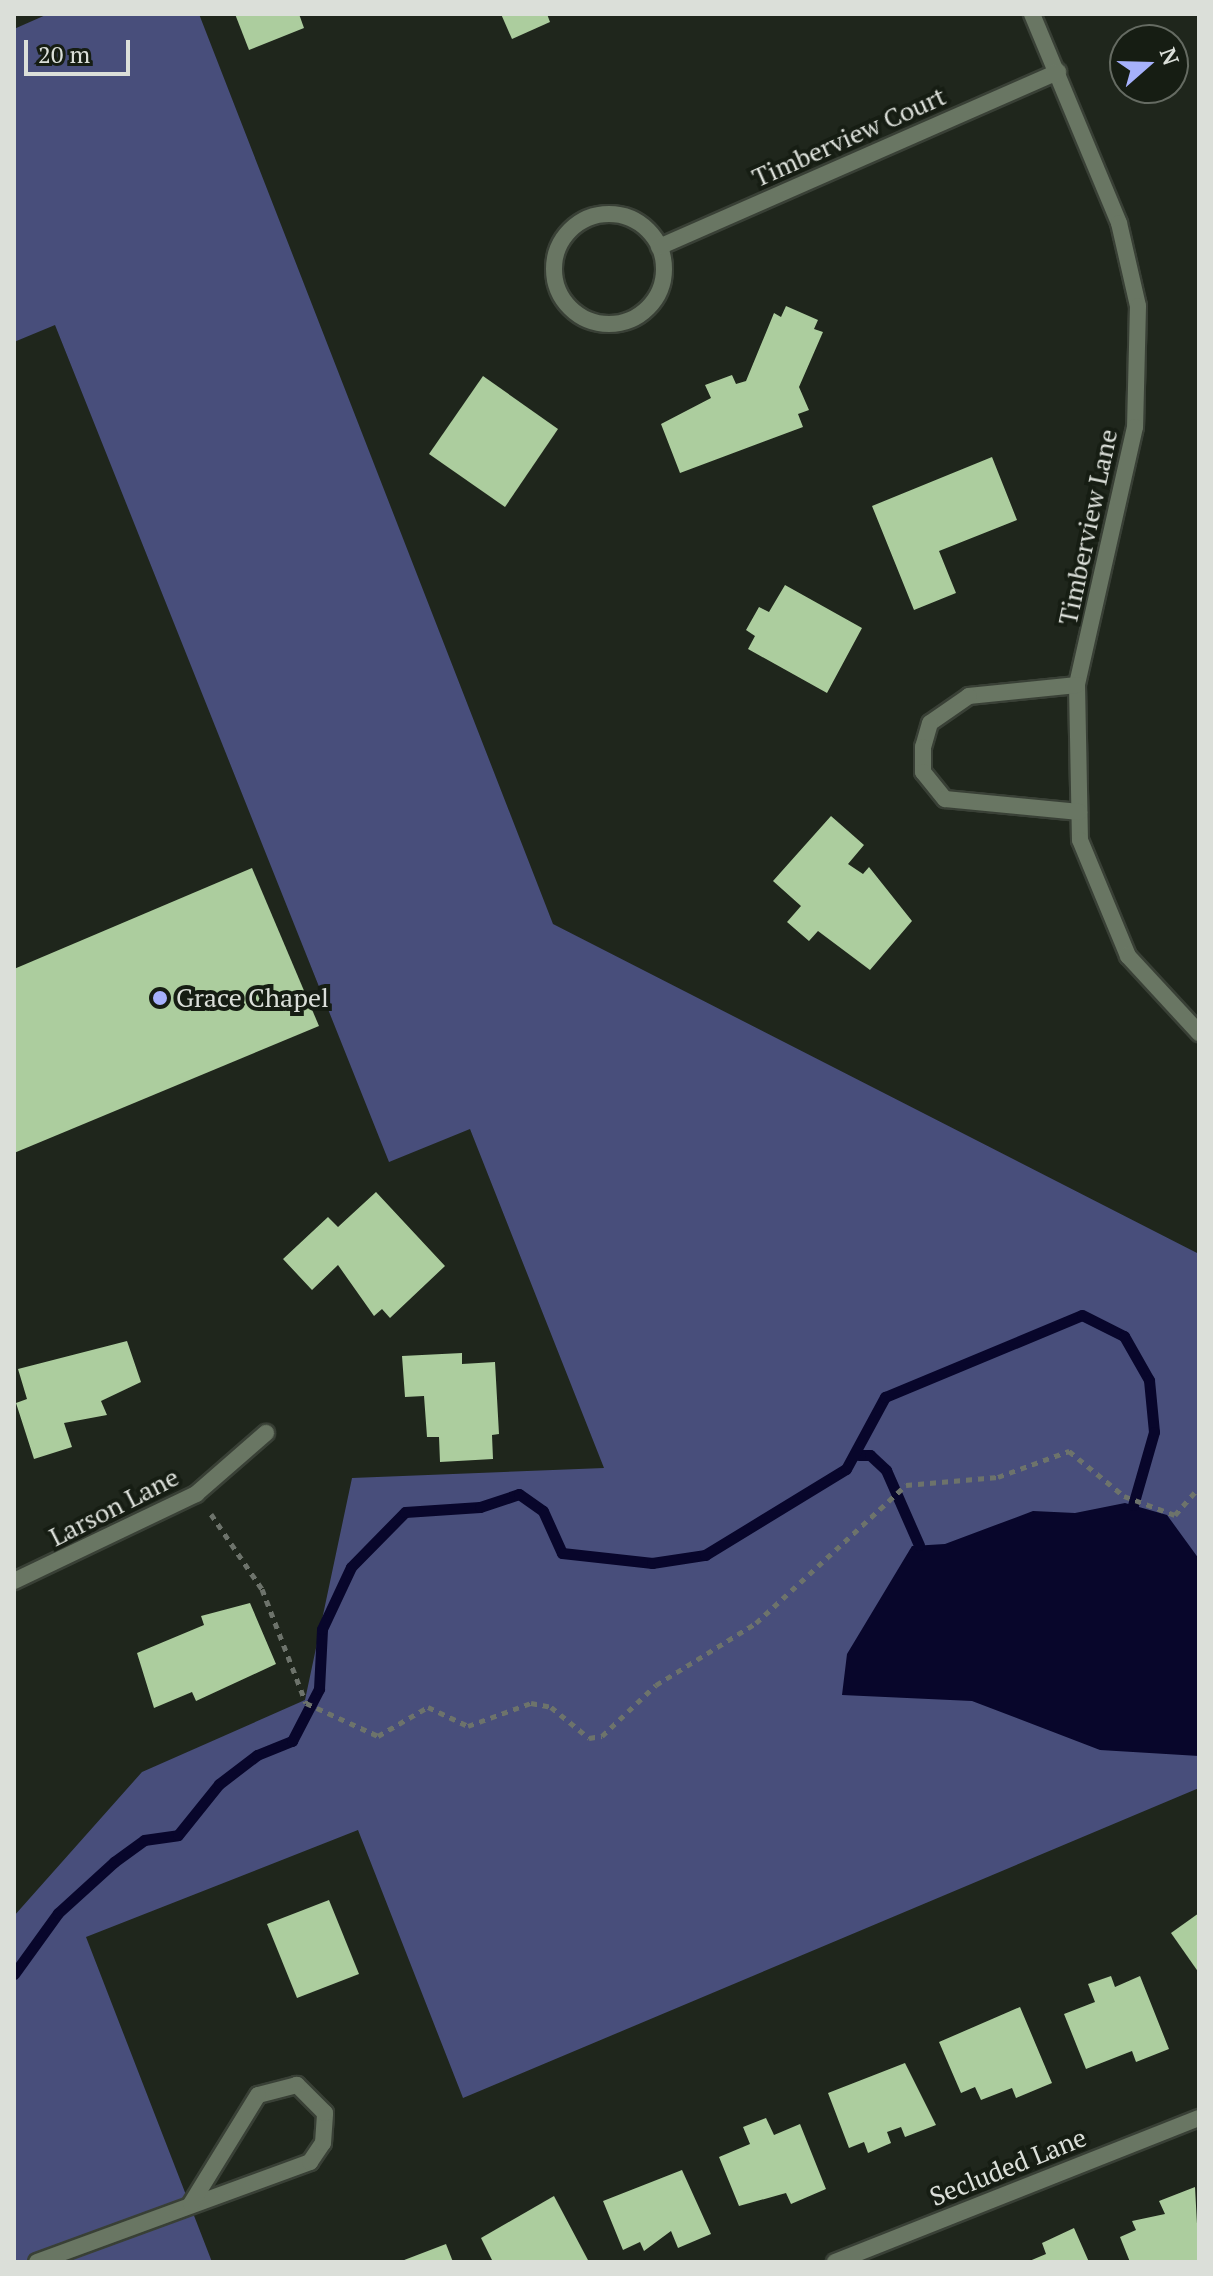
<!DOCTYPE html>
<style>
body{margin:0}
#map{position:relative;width:1213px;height:2276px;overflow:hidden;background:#1f261c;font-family:"PT Serif",serif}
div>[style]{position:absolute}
.forest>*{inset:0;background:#484e7b}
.water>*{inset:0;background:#08062b}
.stream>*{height:11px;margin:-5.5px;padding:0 5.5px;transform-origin:5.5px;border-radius:5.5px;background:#08062b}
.building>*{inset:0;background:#accd9e}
.path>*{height:5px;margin-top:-2.5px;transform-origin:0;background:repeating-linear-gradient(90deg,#6d736b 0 6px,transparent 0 12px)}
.roads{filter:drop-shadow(2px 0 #394036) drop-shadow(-2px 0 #394036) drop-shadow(0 2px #394036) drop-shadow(0 -2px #394036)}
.lane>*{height:16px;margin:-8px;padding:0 8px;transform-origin:8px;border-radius:8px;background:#697663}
.street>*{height:16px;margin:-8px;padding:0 8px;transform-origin:8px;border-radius:8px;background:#697663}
.street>.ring{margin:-8px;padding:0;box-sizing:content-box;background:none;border:16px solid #697663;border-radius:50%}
.dots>*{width:22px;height:22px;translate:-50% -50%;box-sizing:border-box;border:4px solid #161d13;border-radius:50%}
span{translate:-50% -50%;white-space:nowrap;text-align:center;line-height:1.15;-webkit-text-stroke:8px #161d13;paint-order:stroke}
.street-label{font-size:26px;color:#dbdfd9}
.poi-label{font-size:26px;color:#dbdfd9}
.left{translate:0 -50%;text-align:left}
.frame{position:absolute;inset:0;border:16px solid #dbdfd9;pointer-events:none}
.north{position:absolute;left:1109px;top:24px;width:80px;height:80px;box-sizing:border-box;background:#161d13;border:2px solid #656b62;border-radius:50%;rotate:70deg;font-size:22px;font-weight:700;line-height:32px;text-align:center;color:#dbdfd9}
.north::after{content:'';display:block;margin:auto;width:28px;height:36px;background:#a6b1fc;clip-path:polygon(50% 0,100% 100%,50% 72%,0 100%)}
.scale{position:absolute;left:24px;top:40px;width:106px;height:36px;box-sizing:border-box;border:4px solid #dbdfd9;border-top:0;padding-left:10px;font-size:24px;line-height:28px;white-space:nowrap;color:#dbdfd9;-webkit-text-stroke:6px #161d13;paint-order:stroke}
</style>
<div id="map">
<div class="forest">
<i style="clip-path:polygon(48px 14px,199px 14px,553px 924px,1199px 1254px,1199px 1788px,463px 2098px,358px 1830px,86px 1937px,212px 2262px,14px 2262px,14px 1916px,142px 1772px,305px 1700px,352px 1478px,604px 1468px,470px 1129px,389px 1162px,55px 325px,14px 342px,14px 29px)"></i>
</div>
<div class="water">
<i style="clip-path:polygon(1125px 1503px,1167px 1515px,1199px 1559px,1199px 1756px,1100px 1750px,972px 1701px,842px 1695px,847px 1654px,912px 1546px,945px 1544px,1033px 1511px,1075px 1513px)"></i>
</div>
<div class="stream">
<i style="left:859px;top:1455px;width:11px"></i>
<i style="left:870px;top:1455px;width:22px;rotate:43deg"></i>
<i style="left:886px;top:1470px;width:82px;rotate:66.3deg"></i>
<i style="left:14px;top:1974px;width:75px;rotate:-54.2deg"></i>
<i style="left:58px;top:1913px;width:76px;rotate:-42.3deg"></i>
<i style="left:114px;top:1862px;width:37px;rotate:-36deg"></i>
<i style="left:144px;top:1840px;width:34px;rotate:-8deg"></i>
<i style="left:178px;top:1835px;width:65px;rotate:-51.2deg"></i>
<i style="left:219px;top:1784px;width:48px;rotate:-37.3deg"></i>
<i style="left:257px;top:1755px;width:38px;rotate:-22deg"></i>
<i style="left:292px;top:1741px;width:59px;rotate:-62.6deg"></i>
<i style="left:319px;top:1689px;width:60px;rotate:-87.1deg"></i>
<i style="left:322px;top:1629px;width:68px;rotate:-64.9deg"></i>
<i style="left:351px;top:1567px;width:77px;rotate:-45.5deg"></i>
<i style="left:405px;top:1512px;width:75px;rotate:-3.8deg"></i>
<i style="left:480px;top:1507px;width:41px;rotate:-18.4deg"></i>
<i style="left:519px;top:1494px;width:29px;rotate:35deg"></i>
<i style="left:543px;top:1511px;width:46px;rotate:65.7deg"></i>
<i style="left:562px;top:1553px;width:91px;rotate:6.3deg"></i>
<i style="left:652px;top:1563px;width:54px;rotate:-8.6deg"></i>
<i style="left:705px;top:1555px;width:165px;rotate:-31.4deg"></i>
<i style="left:846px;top:1469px;width:82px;rotate:-61.6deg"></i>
<i style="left:885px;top:1397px;width:213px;rotate:-22.6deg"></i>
<i style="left:1082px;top:1315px;width:47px;rotate:26.6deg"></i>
<i style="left:1124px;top:1336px;width:51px;rotate:60.4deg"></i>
<i style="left:1149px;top:1380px;width:52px;rotate:84.5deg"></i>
<i style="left:1154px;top:1432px;width:76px;rotate:106deg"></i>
</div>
<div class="building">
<i style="clip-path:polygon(235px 14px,299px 14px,304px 28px,249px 50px)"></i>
<i style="clip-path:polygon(501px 14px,547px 14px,550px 22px,512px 39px)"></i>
<i style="clip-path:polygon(786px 306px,818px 320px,814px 329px,823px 332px,799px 387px,809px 410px,798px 414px,803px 427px,680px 473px,661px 424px,711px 398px,705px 385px,732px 375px,736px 384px,746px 381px,774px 313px,781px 317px)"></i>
<i style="clip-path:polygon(483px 376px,558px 429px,505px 507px,429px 454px)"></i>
<i style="clip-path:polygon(992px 457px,1017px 520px,939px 551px,956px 593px,914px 610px,872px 506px)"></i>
<i style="clip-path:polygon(785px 585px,862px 628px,827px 693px,748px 649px,755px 636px,746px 630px,759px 607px,769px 612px)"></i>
<i style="clip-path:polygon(831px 816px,864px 845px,848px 864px,863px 874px,869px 867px,912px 921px,870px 970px,818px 931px,809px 941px,787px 922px,801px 906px,773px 881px)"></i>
<i style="clip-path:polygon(252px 868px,319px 1026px,14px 1153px,14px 969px)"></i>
<i style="clip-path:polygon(376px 1192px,445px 1266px,390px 1318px,382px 1309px,374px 1316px,338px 1265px,312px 1290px,283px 1259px,328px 1217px,338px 1227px)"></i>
<i style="clip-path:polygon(127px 1341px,141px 1382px,101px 1401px,107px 1415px,64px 1423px,72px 1447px,34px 1459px,16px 1403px,27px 1399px,18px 1369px)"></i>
<i style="clip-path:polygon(462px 1353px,462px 1364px,495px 1362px,499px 1434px,492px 1435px,493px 1459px,440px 1462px,439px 1437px,427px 1437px,424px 1396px,405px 1397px,402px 1356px)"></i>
<i style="clip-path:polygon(250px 1603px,276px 1664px,196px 1701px,192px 1692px,154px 1708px,137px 1653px,204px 1625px,201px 1616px)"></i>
<i style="clip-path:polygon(329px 1900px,359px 1974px,297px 1998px,267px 1924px)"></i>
<i style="clip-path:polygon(1199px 1913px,1199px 1973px,1171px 1933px)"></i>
<i style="clip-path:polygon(1111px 1976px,1115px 1987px,1140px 1976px,1169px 2049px,1136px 2062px,1132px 2051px,1086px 2069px,1064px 2014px,1095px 2002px,1088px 1984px)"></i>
<i style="clip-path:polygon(1020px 2007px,1052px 2083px,1016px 2098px,1012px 2088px,981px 2100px,975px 2087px,961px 2093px,939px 2042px)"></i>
<i style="clip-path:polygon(905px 2063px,936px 2125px,905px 2137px,901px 2127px,887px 2132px,891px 2143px,868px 2153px,864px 2142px,849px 2148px,828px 2093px)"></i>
<i style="clip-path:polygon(766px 2118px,774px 2135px,800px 2124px,826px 2189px,791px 2204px,786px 2193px,739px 2206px,719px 2157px,750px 2144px,743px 2127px)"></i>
<i style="clip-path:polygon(682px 2170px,711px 2234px,678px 2248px,671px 2231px,644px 2251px,640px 2242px,623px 2250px,603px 2201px)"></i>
<i style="clip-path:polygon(1195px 2187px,1199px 2261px,1130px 2262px,1120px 2237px,1136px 2230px,1132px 2221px,1165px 2214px,1159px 2201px)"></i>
<i style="clip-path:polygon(554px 2196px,589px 2262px,493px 2262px,481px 2238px)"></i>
<i style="clip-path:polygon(1074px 2228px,1089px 2262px,1027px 2262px,1046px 2254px,1042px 2243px)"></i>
<i style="clip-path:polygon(446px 2244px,453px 2262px,399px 2262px)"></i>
</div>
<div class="path">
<i style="left:211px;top:1514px;width:91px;rotate:55.8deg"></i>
<i style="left:262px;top:1589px;width:122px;rotate:68.9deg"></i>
<i style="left:306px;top:1703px;width:79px;rotate:24.6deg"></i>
<i style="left:378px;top:1736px;width:58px;rotate:-30.1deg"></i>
<i style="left:428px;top:1707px;width:44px;rotate:25.4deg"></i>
<i style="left:468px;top:1726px;width:67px;rotate:-20.1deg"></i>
<i style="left:531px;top:1703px;width:20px;rotate:11deg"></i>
<i style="left:551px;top:1707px;width:49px;rotate:39.2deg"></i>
<i style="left:589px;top:1738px;width:13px;rotate:-9deg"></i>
<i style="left:602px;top:1736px;width:74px;rotate:-43.4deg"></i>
<i style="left:656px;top:1685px;width:118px;rotate:-31.8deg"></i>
<i style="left:756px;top:1623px;width:204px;rotate:-42.6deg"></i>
<i style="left:906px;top:1485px;width:92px;rotate:-5deg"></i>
<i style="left:998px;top:1477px;width:76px;rotate:-20.1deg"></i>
<i style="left:1069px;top:1451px;width:71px;rotate:39.3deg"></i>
<i style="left:1124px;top:1496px;width:54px;rotate:20.4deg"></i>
<i style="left:1175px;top:1515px;width:37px;rotate:-49deg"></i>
</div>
<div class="roads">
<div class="lane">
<i style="left:37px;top:2262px;width:291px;rotate:-20.1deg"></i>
<i style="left:310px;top:2162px;width:23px;rotate:-56deg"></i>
<i style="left:323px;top:2143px;width:30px;rotate:-86deg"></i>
<i style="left:325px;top:2113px;width:40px;rotate:-135deg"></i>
<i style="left:297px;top:2085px;width:40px;rotate:165.6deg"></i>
<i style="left:258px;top:2095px;width:128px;rotate:121.6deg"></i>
</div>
<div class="street">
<i style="left:1032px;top:14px;width:226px;rotate:67.4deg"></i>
<i style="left:1119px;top:223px;width:85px;rotate:77.1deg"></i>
<i style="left:1138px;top:306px;width:121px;rotate:91.4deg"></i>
<i style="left:1135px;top:427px;width:264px;rotate:102.7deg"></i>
<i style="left:1077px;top:685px;width:155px;rotate:88.9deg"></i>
<i style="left:1080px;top:840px;width:126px;rotate:67.5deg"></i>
<i style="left:1128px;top:956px;width:105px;rotate:47.3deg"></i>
<i class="ring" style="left:554px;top:214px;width:94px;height:94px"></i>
<i style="left:659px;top:247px;width:436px;rotate:-23.7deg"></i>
<i style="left:1077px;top:685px;width:109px;rotate:174.2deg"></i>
<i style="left:969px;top:696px;width:47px;rotate:145.3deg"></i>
<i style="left:930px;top:723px;width:25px;rotate:106deg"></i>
<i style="left:923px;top:747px;width:25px;rotate:90deg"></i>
<i style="left:923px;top:772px;width:35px;rotate:51deg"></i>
<i style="left:945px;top:799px;width:135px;rotate:5.5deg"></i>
<i style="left:14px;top:1581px;width:202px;rotate:-25.5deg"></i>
<i style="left:196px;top:1494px;width:93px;rotate:-41.1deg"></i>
<i style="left:835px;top:2262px;width:391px;rotate:-21.6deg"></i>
</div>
</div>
<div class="dots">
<i style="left:160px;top:998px;background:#a6b1fc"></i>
</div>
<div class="street-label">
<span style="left:849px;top:137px;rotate:-24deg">Timberview Court</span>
<span style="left:1088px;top:527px;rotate:-78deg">Timberview Lane</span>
<span style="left:114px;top:1507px;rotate:-27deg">Larson Lane</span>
<span style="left:1008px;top:2167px;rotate:-22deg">Secluded Lane</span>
</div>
<div class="poi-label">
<span class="left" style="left:176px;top:998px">Grace Chapel</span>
</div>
<div class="frame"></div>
<div class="north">N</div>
<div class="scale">20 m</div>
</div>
